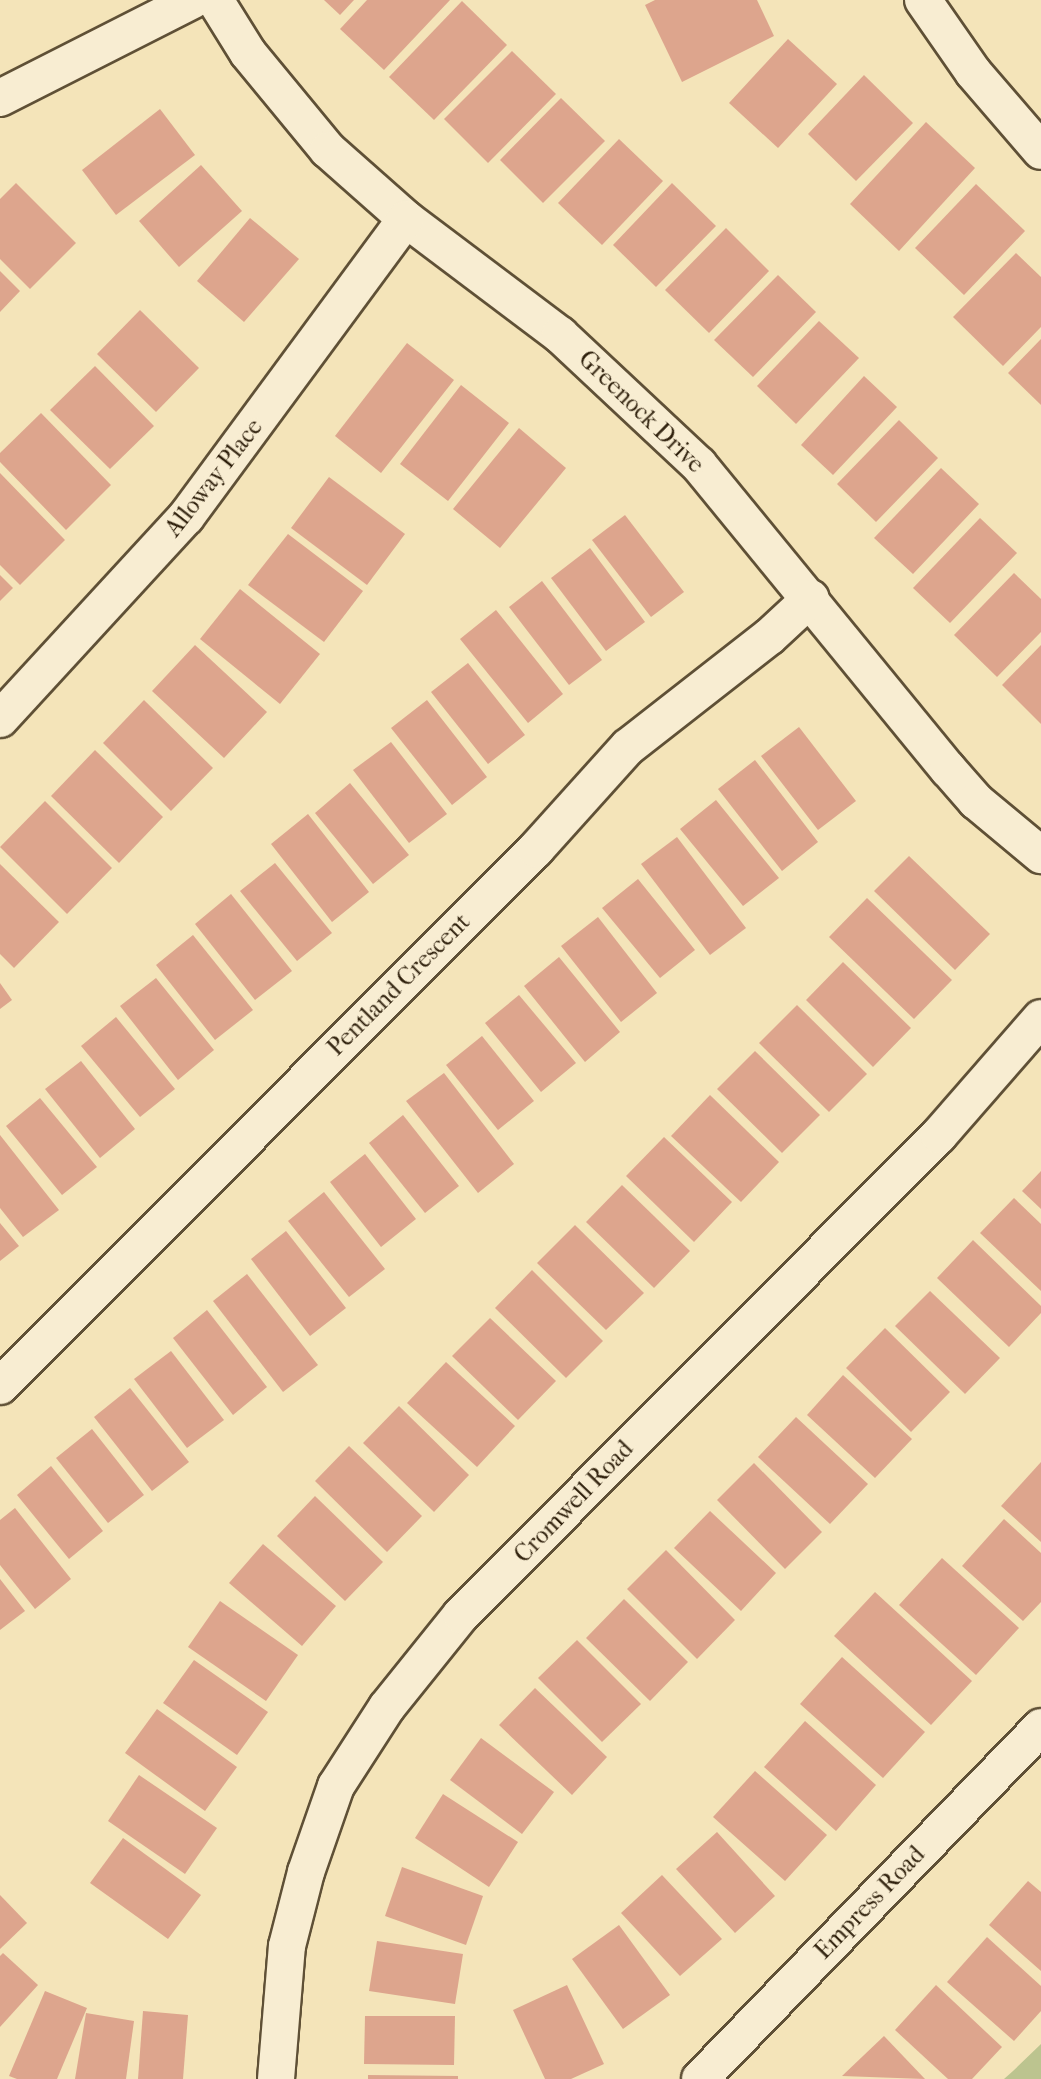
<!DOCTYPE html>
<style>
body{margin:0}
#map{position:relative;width:1041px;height:2079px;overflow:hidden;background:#f4e4b9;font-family:"IM FELL French Canon",serif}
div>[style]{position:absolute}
.green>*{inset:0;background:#bcc48f}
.building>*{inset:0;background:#dda58d}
.roads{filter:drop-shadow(2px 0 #5f5036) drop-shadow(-2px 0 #5f5036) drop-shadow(0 2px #5f5036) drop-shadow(0 -2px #5f5036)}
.street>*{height:36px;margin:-18px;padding:0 18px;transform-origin:18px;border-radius:18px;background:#f8edd2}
span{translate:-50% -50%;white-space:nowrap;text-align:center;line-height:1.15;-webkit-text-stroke:7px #f8edd2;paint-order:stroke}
.street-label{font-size:24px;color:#2d1e0a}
</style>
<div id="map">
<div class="green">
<i style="clip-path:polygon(1041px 2044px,1041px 2079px,1004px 2079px,1013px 2071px)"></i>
</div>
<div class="building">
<i style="clip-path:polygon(324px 0,354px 0,340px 15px)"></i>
<i style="clip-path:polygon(367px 0,450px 0,384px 70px,340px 29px)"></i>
<i style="clip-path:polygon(655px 0,757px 0,774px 36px,682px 82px,645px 5px)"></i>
<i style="clip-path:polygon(462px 1px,507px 45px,434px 120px,389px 77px)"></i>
<i style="clip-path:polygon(788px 39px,837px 84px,778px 148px,729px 103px)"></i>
<i style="clip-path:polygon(512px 51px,556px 94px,488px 163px,444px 119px)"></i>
<i style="clip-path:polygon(864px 75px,913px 123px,856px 181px,808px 134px)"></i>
<i style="clip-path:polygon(561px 98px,605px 141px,543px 203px,500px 160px)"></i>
<i style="clip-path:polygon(160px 109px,195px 155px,116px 215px,82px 170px)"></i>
<i style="clip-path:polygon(926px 122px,975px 168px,899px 251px,850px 204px)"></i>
<i style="clip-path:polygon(619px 139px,663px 181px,602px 245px,558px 203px)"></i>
<i style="clip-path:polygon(201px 165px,242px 211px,179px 267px,139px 221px)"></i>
<i style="clip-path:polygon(16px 183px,76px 243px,30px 289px,0 259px,0 199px)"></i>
<i style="clip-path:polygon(672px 183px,716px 226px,656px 287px,613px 245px)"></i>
<i style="clip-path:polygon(976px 184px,1025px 231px,964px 295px,915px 248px)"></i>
<i style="clip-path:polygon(250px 218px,299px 259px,244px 322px,197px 281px)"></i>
<i style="clip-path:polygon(726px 228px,769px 271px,709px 333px,665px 290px)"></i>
<i style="clip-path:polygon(1016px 253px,1041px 277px,1041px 327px,1003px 366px,953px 317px)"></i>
<i style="clip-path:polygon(0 271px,20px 291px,0 312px)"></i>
<i style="clip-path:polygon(778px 275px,816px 312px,753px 377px,714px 340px)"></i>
<i style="clip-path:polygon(140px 310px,199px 368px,156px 412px,97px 354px)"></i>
<i style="clip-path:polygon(819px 321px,859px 358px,796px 424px,757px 386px)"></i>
<i style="clip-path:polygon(1041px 339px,1041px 405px,1008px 373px)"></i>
<i style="clip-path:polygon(407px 343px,454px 380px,381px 473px,335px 436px)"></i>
<i style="clip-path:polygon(95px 366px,154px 426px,110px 469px,50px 410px)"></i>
<i style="clip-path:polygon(864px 376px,897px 407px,833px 475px,801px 445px)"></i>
<i style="clip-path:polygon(461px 385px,509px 423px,448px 501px,400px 464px)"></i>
<i style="clip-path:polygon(41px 413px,111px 485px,66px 530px,0 462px,0 453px)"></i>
<i style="clip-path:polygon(899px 420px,938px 458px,876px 522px,837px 484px)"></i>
<i style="clip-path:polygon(519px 428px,566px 468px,500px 548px,453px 509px)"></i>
<i style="clip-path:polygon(941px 468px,979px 504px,913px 574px,874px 538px)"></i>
<i style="clip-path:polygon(0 473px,65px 540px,20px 585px,0 565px)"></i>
<i style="clip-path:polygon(329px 477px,405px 534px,367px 585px,291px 528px)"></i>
<i style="clip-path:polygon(625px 515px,684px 592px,651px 617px,592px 540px)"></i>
<i style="clip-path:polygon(980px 518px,1017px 553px,950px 623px,913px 588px)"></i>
<i style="clip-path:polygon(288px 534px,363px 591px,324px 642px,248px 585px)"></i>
<i style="clip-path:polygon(590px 548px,645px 622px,606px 651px,551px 578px)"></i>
<i style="clip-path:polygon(1014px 573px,1041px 599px,1041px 632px,997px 677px,954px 635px)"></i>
<i style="clip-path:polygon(0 575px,13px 588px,0 601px)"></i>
<i style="clip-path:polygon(542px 581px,602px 660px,569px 685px,509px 607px)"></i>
<i style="clip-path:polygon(240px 589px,320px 654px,280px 704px,200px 639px)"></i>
<i style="clip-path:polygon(496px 610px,563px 694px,528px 723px,460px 639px)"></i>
<i style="clip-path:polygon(195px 645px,267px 712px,224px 758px,152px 691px)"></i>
<i style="clip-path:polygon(1041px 645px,1041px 724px,1002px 685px)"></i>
<i style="clip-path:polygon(468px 663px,525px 735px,488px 764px,431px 692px)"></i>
<i style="clip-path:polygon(144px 700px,213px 768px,171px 811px,103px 743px)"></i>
<i style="clip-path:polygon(427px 700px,487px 777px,452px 805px,391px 728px)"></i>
<i style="clip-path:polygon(799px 727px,856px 801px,818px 830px,761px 756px)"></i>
<i style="clip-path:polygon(391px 742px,447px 814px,409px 843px,353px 770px)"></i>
<i style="clip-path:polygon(95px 750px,163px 817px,119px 863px,51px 796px)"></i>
<i style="clip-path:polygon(755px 760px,818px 842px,782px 871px,718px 789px)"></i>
<i style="clip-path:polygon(350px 783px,409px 855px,373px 884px,315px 813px)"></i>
<i style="clip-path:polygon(716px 800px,779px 878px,743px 906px,680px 829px)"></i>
<i style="clip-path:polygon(45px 801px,112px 868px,67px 914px,0 847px)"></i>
<i style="clip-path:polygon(308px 814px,369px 892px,332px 922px,271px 844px)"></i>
<i style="clip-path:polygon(677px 837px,746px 928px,710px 955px,641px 864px)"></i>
<i style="clip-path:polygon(909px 856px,990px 934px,955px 970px,874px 891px)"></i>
<i style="clip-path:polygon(275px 863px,332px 933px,297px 961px,240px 891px)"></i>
<i style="clip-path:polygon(0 864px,59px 922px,14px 968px,0 954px)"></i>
<i style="clip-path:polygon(638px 879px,695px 950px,660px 978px,602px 908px)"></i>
<i style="clip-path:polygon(231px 894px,292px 971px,255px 1000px,195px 924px)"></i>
<i style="clip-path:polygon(867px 898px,952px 980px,914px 1019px,829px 937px)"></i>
<i style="clip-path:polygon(598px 917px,657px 993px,621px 1022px,561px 946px)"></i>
<i style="clip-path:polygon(193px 935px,253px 1010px,215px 1040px,156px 965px)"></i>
<i style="clip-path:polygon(559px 957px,620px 1032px,585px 1062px,524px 986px)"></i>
<i style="clip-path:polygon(843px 962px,911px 1028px,873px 1067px,806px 1000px)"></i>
<i style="clip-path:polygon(156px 978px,214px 1050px,178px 1080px,120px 1006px)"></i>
<i style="clip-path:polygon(0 983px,12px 1000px,0 1009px)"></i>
<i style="clip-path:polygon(519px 995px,576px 1063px,541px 1092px,485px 1023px)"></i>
<i style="clip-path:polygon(797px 1005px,867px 1074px,829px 1112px,759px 1043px)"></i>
<i style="clip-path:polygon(116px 1017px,175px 1089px,140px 1117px,81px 1046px)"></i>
<i style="clip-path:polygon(482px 1036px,534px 1101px,498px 1130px,446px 1065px)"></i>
<i style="clip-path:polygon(755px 1051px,820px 1115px,782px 1153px,717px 1089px)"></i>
<i style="clip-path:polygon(81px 1061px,135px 1129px,100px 1158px,45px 1089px)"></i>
<i style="clip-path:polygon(444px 1073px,514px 1164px,478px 1193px,406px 1101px)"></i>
<i style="clip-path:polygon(710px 1095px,779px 1162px,741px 1202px,671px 1136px)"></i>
<i style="clip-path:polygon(40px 1098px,97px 1167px,62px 1195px,6px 1126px)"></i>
<i style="clip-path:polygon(403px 1115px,459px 1186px,425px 1213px,369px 1143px)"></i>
<i style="clip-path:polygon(0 1135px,59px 1210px,23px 1237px,0 1208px)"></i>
<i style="clip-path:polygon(664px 1137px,732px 1202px,694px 1242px,626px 1176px)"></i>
<i style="clip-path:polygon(365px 1154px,416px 1219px,381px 1247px,330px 1182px)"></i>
<i style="clip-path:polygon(1041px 1171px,1041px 1209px,1022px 1191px)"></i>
<i style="clip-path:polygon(622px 1185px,690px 1251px,654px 1288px,586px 1222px)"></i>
<i style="clip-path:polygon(324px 1192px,385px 1269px,349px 1297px,288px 1221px)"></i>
<i style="clip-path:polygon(1014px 1198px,1041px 1224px,1041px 1291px,980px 1233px)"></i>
<i style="clip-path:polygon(0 1223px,19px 1246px,0 1261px)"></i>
<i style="clip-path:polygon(575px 1225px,644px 1293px,606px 1330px,537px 1263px)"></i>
<i style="clip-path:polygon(286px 1231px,346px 1308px,310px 1336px,251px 1259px)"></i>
<i style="clip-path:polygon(973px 1240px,1041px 1306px,1041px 1313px,1009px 1347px,937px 1278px)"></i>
<i style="clip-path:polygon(532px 1270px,603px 1341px,566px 1378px,495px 1308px)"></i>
<i style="clip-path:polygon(247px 1274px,318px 1365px,283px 1392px,213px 1301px)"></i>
<i style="clip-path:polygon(930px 1291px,1000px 1358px,965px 1394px,895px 1326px)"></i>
<i style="clip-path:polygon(207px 1310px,267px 1387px,233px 1415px,173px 1338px)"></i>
<i style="clip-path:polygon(490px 1318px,556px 1381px,518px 1420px,452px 1356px)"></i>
<i style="clip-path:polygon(885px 1328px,950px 1392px,911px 1432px,846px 1368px)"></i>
<i style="clip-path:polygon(171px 1351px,224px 1420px,187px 1448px,134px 1379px)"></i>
<i style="clip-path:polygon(446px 1362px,515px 1426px,477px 1467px,407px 1403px)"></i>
<i style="clip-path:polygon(843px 1375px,912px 1439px,875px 1478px,807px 1415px)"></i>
<i style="clip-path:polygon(130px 1388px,189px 1462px,152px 1491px,94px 1417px)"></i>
<i style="clip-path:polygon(399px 1406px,469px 1475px,434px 1512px,363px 1443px)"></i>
<i style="clip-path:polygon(796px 1417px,868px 1484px,830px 1524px,758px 1457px)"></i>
<i style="clip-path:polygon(92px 1429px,144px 1495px,108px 1523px,56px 1458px)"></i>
<i style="clip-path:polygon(349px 1446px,422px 1516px,387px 1552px,315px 1481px)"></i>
<i style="clip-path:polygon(1041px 1462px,1041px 1542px,1001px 1506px)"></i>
<i style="clip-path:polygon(754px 1463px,822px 1532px,785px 1569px,717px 1500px)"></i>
<i style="clip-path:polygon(51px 1466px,103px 1531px,69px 1559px,17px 1495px)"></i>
<i style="clip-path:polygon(315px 1496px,383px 1562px,345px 1601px,277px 1536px)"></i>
<i style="clip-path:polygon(15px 1508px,71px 1579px,35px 1609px,0 1565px,0 1520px)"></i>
<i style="clip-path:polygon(710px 1511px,776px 1573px,741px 1611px,674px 1548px)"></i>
<i style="clip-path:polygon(1004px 1519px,1041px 1553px,1041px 1602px,1023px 1621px,962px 1566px)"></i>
<i style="clip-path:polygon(263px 1544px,336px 1606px,302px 1646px,229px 1583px)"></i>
<i style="clip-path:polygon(666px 1550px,735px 1620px,697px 1659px,627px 1589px)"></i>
<i style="clip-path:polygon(942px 1558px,1019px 1628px,976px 1675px,899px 1605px)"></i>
<i style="clip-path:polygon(0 1579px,25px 1611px,0 1630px)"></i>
<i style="clip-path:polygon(875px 1592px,972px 1681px,931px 1725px,834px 1636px)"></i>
<i style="clip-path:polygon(624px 1599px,688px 1662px,650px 1701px,586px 1638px)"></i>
<i style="clip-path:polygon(220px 1601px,298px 1655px,266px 1701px,188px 1647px)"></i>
<i style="clip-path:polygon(577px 1640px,641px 1704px,602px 1742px,538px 1678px)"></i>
<i style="clip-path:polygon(842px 1657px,925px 1732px,883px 1778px,800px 1704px)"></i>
<i style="clip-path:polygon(194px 1660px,268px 1712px,237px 1755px,163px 1703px)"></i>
<i style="clip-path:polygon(535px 1688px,607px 1757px,572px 1795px,499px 1725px)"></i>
<i style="clip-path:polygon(157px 1709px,237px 1767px,205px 1811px,125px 1753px)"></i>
<i style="clip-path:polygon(805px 1721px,876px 1785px,836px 1831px,764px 1767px)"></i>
<i style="clip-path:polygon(481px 1738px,554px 1792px,522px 1834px,450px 1780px)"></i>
<i style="clip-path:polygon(755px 1771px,827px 1835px,785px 1881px,713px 1817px)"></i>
<i style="clip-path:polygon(139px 1775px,217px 1828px,185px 1874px,108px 1821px)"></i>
<i style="clip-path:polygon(443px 1794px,518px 1842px,489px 1887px,415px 1838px)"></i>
<i style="clip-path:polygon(717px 1832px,775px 1896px,735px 1933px,676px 1869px)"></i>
<i style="clip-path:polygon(123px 1838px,201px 1895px,168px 1939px,90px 1883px)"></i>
<i style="clip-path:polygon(402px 1867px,483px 1896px,466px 1945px,385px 1916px)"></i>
<i style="clip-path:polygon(662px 1875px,722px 1939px,680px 1976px,621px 1913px)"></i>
<i style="clip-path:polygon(1028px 1881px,1041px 1892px,1041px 1971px,989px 1925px)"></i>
<i style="clip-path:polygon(0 1895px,27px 1923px,0 1949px)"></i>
<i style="clip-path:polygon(619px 1925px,670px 1995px,623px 2029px,572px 1959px)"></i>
<i style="clip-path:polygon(987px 1937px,1041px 1986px,1041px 2011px,1014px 2041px,947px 1982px)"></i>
<i style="clip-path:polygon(377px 1941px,463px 1954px,455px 2004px,369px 1991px)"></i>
<i style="clip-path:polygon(3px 1953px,38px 1985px,0 2027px,0 1956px)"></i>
<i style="clip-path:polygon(567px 1985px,604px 2064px,571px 2079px,545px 2079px,513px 2010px)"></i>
<i style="clip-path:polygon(936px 1985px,1002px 2047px,972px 2079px,948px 2079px,895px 2030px)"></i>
<i style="clip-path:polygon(45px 1991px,87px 2008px,57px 2079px,17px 2079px,9px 2076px)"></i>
<i style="clip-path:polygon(143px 2011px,188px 2015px,183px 2079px,138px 2079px)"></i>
<i style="clip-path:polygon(86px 2013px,134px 2021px,126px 2079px,75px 2079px)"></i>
<i style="clip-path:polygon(365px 2016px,455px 2016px,454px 2065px,364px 2064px)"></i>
<i style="clip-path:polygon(884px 2036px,925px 2079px,842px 2076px)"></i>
<i style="clip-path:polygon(368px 2075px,458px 2076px,458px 2079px,368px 2079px)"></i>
</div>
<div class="roads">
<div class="street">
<i style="left:215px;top:0;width:62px;rotate:58.1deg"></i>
<i style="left:248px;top:53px;width:126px;rotate:50.5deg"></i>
<i style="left:328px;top:150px;width:104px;rotate:41.5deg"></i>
<i style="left:406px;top:219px;width:193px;rotate:37deg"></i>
<i style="left:560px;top:335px;width:190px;rotate:43.1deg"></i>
<i style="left:699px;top:465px;width:393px;rotate:50.7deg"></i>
<i style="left:948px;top:769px;width:43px;rotate:48.8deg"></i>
<i style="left:976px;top:801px;width:85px;rotate:39.7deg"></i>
<i style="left:923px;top:0;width:88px;rotate:55.2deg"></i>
<i style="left:973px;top:72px;width:104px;rotate:49.3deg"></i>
<i style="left:0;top:98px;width:216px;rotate:-26.9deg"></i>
<i style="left:0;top:719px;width:275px;rotate:-47.4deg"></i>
<i style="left:186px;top:517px;width:370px;rotate:-53.6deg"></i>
<i style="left:0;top:1386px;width:759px;rotate:-45.05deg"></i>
<i style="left:536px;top:849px;width:137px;rotate:-48deg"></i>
<i style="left:628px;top:747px;width:179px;rotate:-38deg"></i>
<i style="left:769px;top:637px;width:57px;rotate:-42.9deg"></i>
<i style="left:276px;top:2079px;width:133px;rotate:-85.3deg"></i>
<i style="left:287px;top:1946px;width:76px;rotate:-75.6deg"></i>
<i style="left:306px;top:1872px;width:91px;rotate:-70.8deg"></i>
<i style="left:336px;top:1786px;width:94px;rotate:-57.2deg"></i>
<i style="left:387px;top:1707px;width:118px;rotate:-51.2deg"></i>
<i style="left:461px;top:1615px;width:677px;rotate:-45.12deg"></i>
<i style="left:939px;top:1135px;width:155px;rotate:-48.9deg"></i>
<i style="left:700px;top:2079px;width:490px;rotate:-45.9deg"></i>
</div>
</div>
<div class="street-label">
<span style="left:641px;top:412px;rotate:44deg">Greenock Drive</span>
<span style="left:214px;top:478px;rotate:-52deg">Alloway Place</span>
<span style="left:399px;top:985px;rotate:-45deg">Pentland Crescent</span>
<span style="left:574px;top:1502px;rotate:-46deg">Cromwell Road</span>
<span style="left:870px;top:1903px;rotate:-46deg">Empress Road</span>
</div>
</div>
